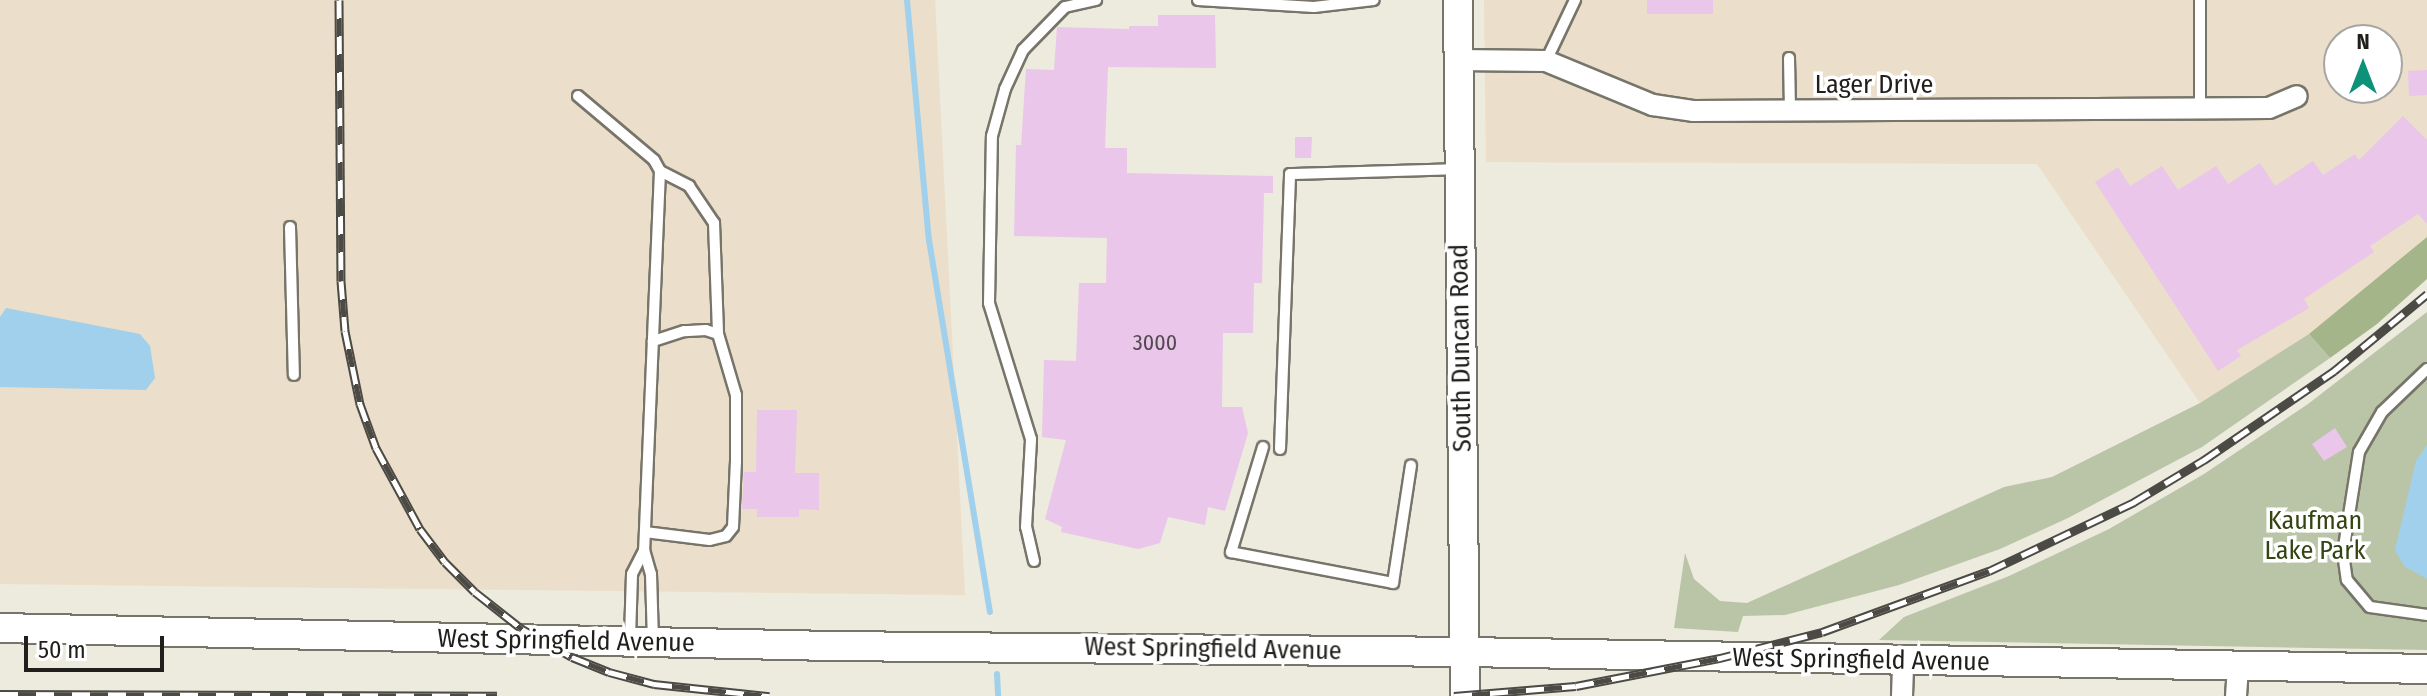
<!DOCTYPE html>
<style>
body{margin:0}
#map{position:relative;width:2427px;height:696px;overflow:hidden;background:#edeade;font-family:"Fira Sans Condensed",sans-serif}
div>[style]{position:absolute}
.industrial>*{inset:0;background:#ebdeca}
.green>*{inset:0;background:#bac5a8}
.forest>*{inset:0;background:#a4b589}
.water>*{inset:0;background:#a0d0ec}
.stream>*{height:6px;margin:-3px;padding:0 3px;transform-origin:3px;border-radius:3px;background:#a0d0ec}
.building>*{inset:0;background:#eac6eb}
.roads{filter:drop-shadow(2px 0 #77756a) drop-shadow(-2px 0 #77756a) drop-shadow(0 2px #77756a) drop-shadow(0 -2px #77756a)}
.service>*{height:10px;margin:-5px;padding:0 5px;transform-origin:5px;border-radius:5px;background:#fff}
.minor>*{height:20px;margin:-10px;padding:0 10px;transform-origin:10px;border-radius:10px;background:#fff}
.secondary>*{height:28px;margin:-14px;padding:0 14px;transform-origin:14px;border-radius:14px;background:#fff}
.rail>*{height:9px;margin-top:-4.5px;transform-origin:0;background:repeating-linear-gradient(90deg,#fff 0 18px,#4b4a44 0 36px);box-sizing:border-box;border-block:2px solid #4b4a44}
span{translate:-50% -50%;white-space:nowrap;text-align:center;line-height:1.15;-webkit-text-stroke:7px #fff;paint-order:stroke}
.number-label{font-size:22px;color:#52494f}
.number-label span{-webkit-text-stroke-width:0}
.street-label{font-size:26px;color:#201f1b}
.park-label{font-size:26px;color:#344412}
.north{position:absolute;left:2323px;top:24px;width:80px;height:80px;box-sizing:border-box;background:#fff;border:2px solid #a6a5a4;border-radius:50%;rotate:0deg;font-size:22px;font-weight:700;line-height:32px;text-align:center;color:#201f1b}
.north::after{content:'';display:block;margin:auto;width:28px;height:36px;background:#0d9179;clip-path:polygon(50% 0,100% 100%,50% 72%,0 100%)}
.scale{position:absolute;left:24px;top:636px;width:140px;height:36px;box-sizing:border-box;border:4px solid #201f1b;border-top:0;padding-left:10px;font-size:24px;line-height:28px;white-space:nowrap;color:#201f1b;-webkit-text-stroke:6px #fff;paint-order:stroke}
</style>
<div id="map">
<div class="industrial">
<i style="clip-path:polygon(0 0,935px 0,965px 595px,0 584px)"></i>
<i style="clip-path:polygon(evenodd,1484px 0,2427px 0,2427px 237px,2323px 325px,2200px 403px,2037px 164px,1486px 162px,1484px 0,2339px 40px,2387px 40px,2387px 88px,2339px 88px,2339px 40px)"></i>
</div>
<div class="green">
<i style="clip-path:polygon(2427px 312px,2427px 650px,1879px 640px,1904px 617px,2009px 576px,2109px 529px,2204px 474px,2308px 404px)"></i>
<i style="clip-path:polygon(2309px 334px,2330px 358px,2202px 447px,2068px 518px,2000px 549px,1899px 585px,1785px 615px,1743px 616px,1738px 632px,1674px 628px,1685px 553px,1694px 579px,1720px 601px,1747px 603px,2004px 487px,2052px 477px,2200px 403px)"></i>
</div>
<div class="forest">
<i style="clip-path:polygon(2427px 237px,2427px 279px,2377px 324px,2330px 358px,2309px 334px)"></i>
</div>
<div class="water">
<i style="clip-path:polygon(6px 308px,140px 334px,150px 346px,155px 378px,146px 390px,0 387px,0 317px)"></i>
<i style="clip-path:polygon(2427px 445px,2427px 579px,2404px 566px,2395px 550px,2416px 461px)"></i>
</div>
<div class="stream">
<i style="left:907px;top:0;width:241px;rotate:84.8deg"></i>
<i style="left:929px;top:240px;width:377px;rotate:80.7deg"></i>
<i style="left:997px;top:674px;width:22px;rotate:87deg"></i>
</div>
<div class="building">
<i style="clip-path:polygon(1647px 0,1713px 0,1713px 14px,1647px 14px)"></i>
<i style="clip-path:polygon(1158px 15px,1215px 15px,1216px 68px,1108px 67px,1105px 148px,1127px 148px,1127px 173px,1273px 176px,1273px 193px,1264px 193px,1262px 283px,1254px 283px,1253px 333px,1223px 333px,1222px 407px,1242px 407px,1248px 433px,1225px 511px,1208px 507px,1205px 525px,1168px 517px,1160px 543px,1138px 549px,1061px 532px,1062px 527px,1045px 519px,1066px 440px,1042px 437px,1044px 360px,1076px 361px,1079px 283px,1106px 283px,1107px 238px,1014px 236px,1016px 145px,1021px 145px,1026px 69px,1054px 70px,1057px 27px,1129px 29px,1129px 26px,1158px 26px)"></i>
<i style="clip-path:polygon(2427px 70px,2427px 95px,2409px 96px,2408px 71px)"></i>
<i style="clip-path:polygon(2403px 116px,2427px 140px,2427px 224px,2418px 214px,2370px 246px,2374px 252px,2304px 299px,2309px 308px,2237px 350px,2241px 356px,2218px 371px,2095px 182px,2118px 167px,2130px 186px,2162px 166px,2178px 190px,2216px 166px,2228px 184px,2260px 163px,2275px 186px,2313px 161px,2323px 175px,2355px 154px,2359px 160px)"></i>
<i style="clip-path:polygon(1295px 137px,1312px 137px,1311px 158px,1295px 158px)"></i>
<i style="clip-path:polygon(757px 410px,797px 410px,795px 473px,819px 473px,819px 510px,799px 509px,799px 517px,757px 517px,757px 509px,742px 509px,744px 472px,756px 472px)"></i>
<i style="clip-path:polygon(2335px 428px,2347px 447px,2324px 461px,2312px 444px)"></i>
</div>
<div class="roads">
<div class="service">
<i style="left:1198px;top:0;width:116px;rotate:3.5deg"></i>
<i style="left:1314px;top:7px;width:60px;rotate:-6.7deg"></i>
<i style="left:1789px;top:58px;width:53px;rotate:88.9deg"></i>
<i style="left:1546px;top:61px;width:68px;rotate:-64.6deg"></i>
<i style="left:578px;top:96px;width:99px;rotate:40.1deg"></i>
<i style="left:654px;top:160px;width:13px;rotate:61deg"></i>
<i style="left:660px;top:171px;width:379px;rotate:92.4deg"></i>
<i style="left:644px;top:550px;width:25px;rotate:74deg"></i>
<i style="left:651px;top:574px;width:66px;rotate:88.3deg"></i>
<i style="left:2200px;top:109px;width:109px;rotate:-90deg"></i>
<i style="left:660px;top:171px;width:33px;rotate:27deg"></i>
<i style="left:689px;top:186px;width:45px;rotate:56deg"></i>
<i style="left:714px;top:223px;width:111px;rotate:87.9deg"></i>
<i style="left:290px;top:227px;width:148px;rotate:88.5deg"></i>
<i style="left:2427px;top:369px;width:62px;rotate:136.3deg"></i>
<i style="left:2382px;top:412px;width:46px;rotate:119.9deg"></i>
<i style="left:2359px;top:452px;width:102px;rotate:99deg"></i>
<i style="left:2343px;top:553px;width:27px;rotate:82deg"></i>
<i style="left:2347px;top:580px;width:35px;rotate:50deg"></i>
<i style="left:2370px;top:607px;width:58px;rotate:8deg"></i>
<i style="left:1263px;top:447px;width:110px;rotate:106.9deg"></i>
<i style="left:1231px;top:552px;width:165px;rotate:10.8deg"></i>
<i style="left:1393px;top:583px;width:119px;rotate:-81.3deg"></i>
<i style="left:1280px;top:449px;width:275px;rotate:-87.9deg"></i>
<i style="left:1290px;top:174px;width:167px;rotate:-1.7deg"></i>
<i style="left:645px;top:532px;width:65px;rotate:7deg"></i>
<i style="left:710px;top:540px;width:16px;rotate:-14deg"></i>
<i style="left:726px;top:536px;width:11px;rotate:-52deg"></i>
<i style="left:733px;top:527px;width:65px;rotate:-87.4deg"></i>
<i style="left:736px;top:462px;width:67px;rotate:-90deg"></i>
<i style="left:736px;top:395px;width:64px;rotate:-106.4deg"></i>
<i style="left:718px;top:334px;width:13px;rotate:-162deg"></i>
<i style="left:706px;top:330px;width:22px;rotate:177deg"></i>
<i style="left:684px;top:331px;width:33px;rotate:162deg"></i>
<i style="left:1034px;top:561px;width:35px;rotate:-103deg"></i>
<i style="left:1026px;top:527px;width:88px;rotate:-86.7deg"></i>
<i style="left:1031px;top:439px;width:142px;rotate:-107.2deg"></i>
<i style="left:989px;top:303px;width:167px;rotate:-89deg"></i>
<i style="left:992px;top:136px;width:49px;rotate:-74.5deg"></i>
<i style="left:1005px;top:89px;width:43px;rotate:-65.2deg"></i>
<i style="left:1023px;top:50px;width:60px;rotate:-45.7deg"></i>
<i style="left:1065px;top:7px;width:32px;rotate:-13deg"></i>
<i style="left:630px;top:638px;width:64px;rotate:-88.2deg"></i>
<i style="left:632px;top:574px;width:27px;rotate:-63deg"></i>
</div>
<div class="minor">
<i style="left:1458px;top:60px;width:88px;rotate:0.7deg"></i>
<i style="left:1546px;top:61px;width:116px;rotate:22.4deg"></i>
<i style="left:1653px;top:105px;width:40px;rotate:8.5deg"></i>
<i style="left:1693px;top:111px;width:576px;rotate:-0.3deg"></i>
<i style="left:2269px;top:108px;width:30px;rotate:-23deg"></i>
<i style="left:1902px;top:696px;width:37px;rotate:-88deg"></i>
<i style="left:2236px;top:696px;width:31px;rotate:-86deg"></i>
</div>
<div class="secondary">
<i style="left:1458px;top:0;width:696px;rotate:89.42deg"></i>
<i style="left:0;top:628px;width:830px;rotate:1.24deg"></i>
<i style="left:830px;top:646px;width:635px;rotate:0.54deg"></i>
<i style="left:1465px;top:652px;width:962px;rotate:1.01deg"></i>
</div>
</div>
<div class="rail">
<i style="left:339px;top:0;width:281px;rotate:89.6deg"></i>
<i style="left:341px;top:281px;width:50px;rotate:85.4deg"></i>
<i style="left:345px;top:331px;width:75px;rotate:78.4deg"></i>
<i style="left:360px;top:404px;width:47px;rotate:70deg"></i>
<i style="left:376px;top:448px;width:92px;rotate:61.5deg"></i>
<i style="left:420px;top:529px;width:41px;rotate:52.9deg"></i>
<i style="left:445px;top:562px;width:42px;rotate:45deg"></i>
<i style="left:475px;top:592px;width:60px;rotate:38.2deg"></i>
<i style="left:522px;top:629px;width:57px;rotate:29.2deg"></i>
<i style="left:572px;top:657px;width:40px;rotate:22deg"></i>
<i style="left:609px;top:672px;width:47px;rotate:14.9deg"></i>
<i style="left:654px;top:684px;width:116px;rotate:6deg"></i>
<i style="left:0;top:694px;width:497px;rotate:0.2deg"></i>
<i style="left:1454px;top:696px;width:122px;rotate:-4.7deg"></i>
<i style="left:1576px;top:686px;width:147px;rotate:-11deg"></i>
<i style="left:1720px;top:658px;width:105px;rotate:-14.3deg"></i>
<i style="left:1822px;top:632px;width:178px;rotate:-20.1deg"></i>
<i style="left:1989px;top:571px;width:161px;rotate:-25.4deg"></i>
<i style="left:2134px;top:502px;width:82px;rotate:-31deg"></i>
<i style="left:2204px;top:460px;width:158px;rotate:-34.4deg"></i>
<i style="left:2334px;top:371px;width:121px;rotate:-39.6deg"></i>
</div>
<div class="number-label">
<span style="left:1155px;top:343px">3000</span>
</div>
<div class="street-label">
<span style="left:1874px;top:85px">Lager Drive</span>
<span style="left:1461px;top:348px;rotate:-91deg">South Duncan Road</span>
<span style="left:566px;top:641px;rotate:1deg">West Springfield Avenue</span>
<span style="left:1213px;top:649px;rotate:1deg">West Springfield Avenue</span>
<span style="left:1861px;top:660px;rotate:1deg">West Springfield Avenue</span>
</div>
<div class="park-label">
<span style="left:2315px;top:536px">Kaufman<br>Lake Park</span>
</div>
<div class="north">N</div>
<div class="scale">50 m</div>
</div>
